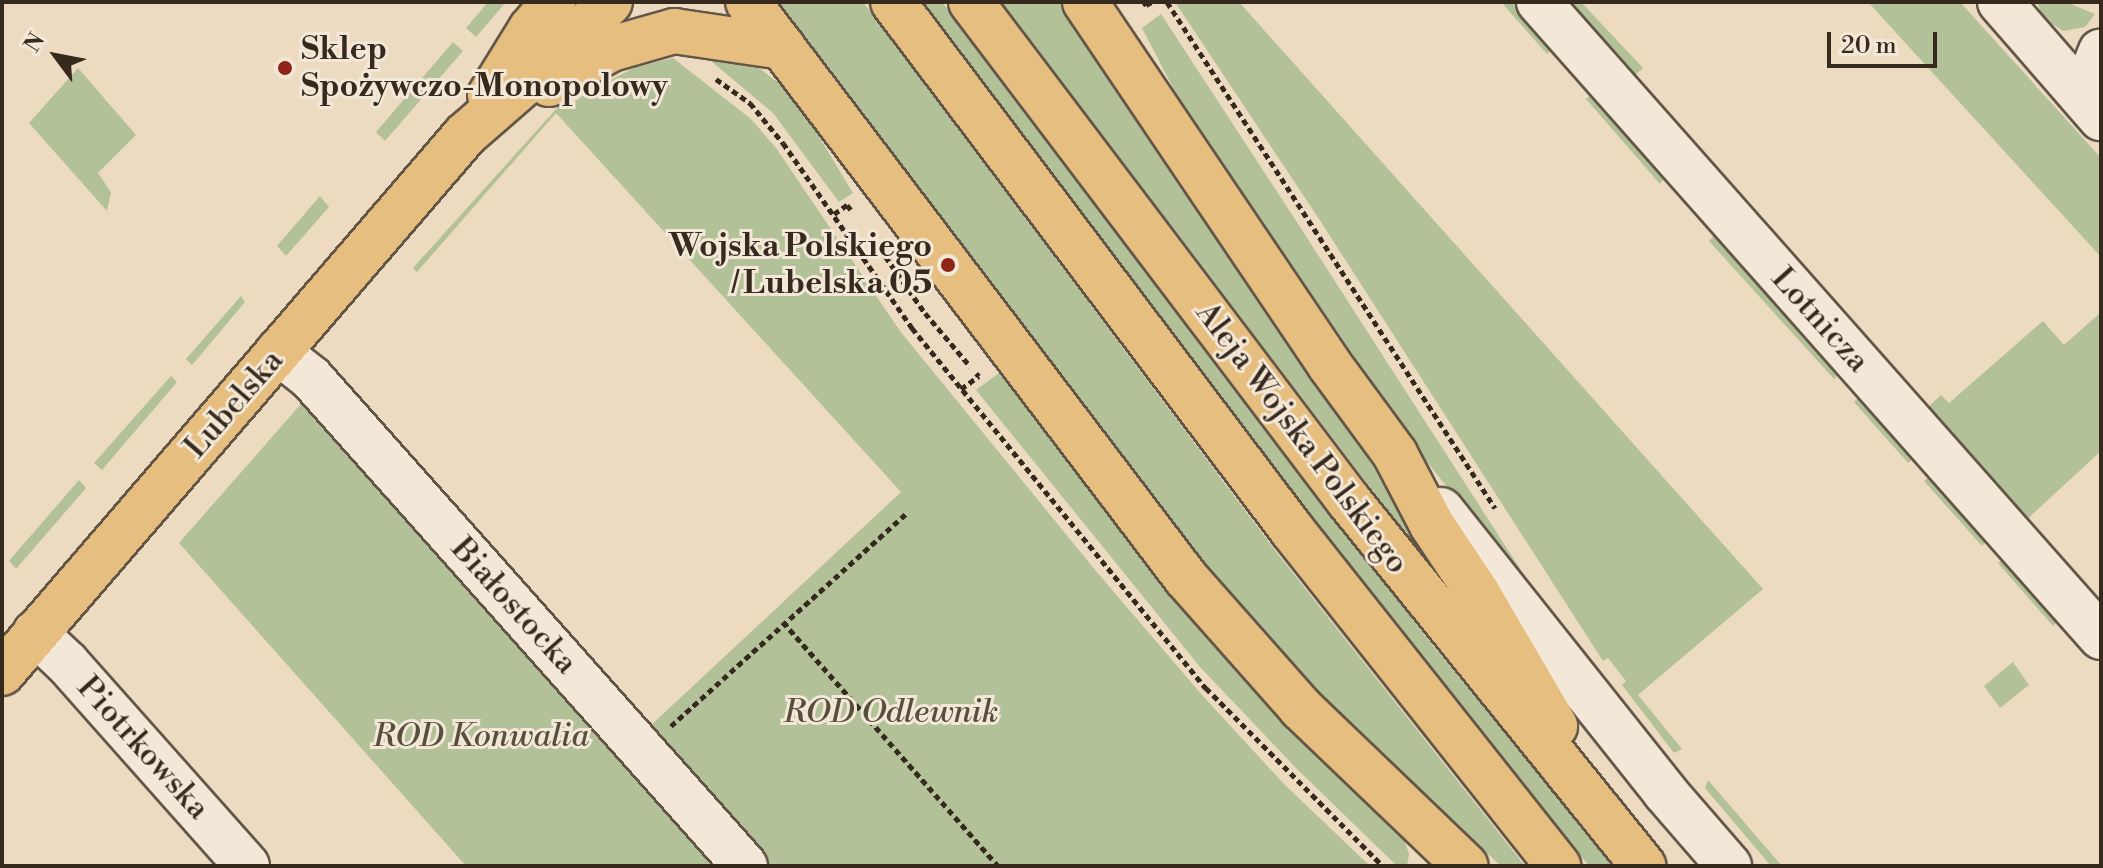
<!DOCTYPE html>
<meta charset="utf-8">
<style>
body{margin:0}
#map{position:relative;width:2103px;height:868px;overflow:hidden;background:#ecdbc1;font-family:"Libre Bodoni",serif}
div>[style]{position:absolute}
.green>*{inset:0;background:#b2c198}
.path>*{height:5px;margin-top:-2.5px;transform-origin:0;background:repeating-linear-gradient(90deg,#36291e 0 6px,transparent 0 10px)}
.roads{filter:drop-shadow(2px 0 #645647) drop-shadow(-2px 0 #645647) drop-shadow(0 2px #645647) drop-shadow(0 -2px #645647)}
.minor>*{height:44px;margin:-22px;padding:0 22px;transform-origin:22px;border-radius:22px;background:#f3e8d7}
.major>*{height:44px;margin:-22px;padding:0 22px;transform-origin:22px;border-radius:22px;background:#e6be80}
.dots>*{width:22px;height:22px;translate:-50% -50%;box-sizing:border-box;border:4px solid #f3e8d7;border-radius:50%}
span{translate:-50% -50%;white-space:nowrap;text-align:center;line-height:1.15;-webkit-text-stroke:6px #f3e8d7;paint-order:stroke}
.poi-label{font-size:32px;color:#36291e;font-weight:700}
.left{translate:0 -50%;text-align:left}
.right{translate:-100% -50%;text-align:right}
.street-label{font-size:32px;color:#36291e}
.park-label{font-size:32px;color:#554f3c;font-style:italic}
.frame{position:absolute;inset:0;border:4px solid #36291e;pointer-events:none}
.north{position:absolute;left:16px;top:16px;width:80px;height:80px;-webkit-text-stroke:6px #f3e8d7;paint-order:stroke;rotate:302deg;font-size:22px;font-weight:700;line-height:32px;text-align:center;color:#36291e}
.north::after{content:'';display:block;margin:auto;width:28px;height:36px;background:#36291e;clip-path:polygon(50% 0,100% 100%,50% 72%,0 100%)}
.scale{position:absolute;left:1827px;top:32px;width:110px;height:36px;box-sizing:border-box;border:4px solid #36291e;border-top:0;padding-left:10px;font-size:24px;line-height:28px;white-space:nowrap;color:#36291e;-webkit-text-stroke:6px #f3e8d7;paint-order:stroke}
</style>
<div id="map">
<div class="green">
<i style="clip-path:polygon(488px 2px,506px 2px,476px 37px,466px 28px)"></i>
<i style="clip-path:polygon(779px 2px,863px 2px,1277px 553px,1525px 866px,1501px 866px,1467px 835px,1326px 700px,1228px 593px)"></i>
<i style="clip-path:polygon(922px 2px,942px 2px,1426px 637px,1614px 866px,1589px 866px,1423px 663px)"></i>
<i style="clip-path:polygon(1001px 2px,1060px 2px,1454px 586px,1462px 608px)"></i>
<i style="clip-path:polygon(1175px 2px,1239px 2px,1763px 589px,1638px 695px,1682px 749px,1674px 753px,1622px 685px,1626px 681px,1608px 658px,1603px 661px,1321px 222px)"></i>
<i style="clip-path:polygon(1501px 2px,1518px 2px,1556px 45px,1547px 54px)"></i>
<i style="clip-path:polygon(1562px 2px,1581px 2px,1643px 68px,1631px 79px)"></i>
<i style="clip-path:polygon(1868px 2px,1960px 2px,2101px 158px,2101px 257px)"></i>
<i style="clip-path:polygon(2037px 2px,2066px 2px,2095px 14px,2085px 27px,2063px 31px,2043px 18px)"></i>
<i style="clip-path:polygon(1161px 14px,1302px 230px,1553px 620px,1423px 457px,1181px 103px,1142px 28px)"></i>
<i style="clip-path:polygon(453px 42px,463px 51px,385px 141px,376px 132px)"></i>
<i style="clip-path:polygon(705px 56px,751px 62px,780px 84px,809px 120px,853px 193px,839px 202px,773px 113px)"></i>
<i style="clip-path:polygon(673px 58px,751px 119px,776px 148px,900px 331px,1096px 571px,1202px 695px,1285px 785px,1370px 866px,768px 866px,657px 740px,648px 728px,901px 492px,556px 113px,417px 272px,413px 268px,557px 108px,567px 101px,570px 105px,592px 89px,636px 67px)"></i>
<i style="clip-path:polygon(78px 68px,136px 135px,98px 173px,111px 192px,107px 211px,29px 123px)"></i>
<i style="clip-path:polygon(1596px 90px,1670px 171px,1660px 184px,1586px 99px)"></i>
<i style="clip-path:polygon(320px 196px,329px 207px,286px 256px,277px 246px)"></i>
<i style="clip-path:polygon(1720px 229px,1844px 370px,1834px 379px,1709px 241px)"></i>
<i style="clip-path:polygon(241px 296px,245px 302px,192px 365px,186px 359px)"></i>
<i style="clip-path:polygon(2100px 313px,2101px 451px,2025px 521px,1925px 410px,1941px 395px,1949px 403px,2043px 321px,2064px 345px)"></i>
<i style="clip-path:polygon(999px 373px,1018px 390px,1402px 833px,1409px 854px,1407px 866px,1397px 866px,1296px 768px,1200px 667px,976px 390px)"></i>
<i style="clip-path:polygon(171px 376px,177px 382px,102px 470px,94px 463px)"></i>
<i style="clip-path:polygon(1865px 391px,1918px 454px,1908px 463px,1854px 402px)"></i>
<i style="clip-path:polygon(308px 396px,725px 866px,466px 866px,179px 543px)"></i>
<i style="clip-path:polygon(1934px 472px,1992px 535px,1982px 546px,1924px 481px)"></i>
<i style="clip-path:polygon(79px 480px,86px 488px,16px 569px,9px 561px)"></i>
<i style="clip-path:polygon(2010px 554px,2067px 613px,2053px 626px,1998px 563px)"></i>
<i style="clip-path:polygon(2013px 662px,2029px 685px,2000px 708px,1984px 686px)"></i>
<i style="clip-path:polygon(1708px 780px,1782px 866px,1771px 866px,1705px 788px)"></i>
</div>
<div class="path">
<i style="left:1144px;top:2px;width:4px;rotate:56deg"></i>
<i style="left:1146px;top:5px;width:7px;rotate:-27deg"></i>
<i style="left:1167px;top:2px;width:603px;rotate:57.05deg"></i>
<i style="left:716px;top:79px;width:42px;rotate:35.2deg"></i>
<i style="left:750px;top:103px;width:52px;rotate:50.5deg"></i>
<i style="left:783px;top:143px;width:226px;rotate:55.1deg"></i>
<i style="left:912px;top:328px;width:465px;rotate:50.8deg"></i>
<i style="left:1206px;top:688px;width:251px;rotate:45.2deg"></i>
<i style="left:834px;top:214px;width:16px;rotate:-35deg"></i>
<i style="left:847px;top:205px;width:6px;rotate:51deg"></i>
<i style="left:874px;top:240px;width:89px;rotate:55.1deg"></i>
<i style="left:925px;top:313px;width:70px;rotate:49.7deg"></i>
<i style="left:961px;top:389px;width:22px;rotate:-36deg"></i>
<i style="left:979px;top:376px;width:4px;rotate:-135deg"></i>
<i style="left:783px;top:622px;width:325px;rotate:48.6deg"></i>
<i style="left:671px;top:726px;width:318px;rotate:-42.1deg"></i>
</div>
<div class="roads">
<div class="minor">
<i style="left:1539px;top:2px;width:848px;rotate:48.49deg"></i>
<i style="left:2000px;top:2px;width:154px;rotate:49deg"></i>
<i style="left:2083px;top:96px;width:48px;rotate:-68.2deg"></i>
<i style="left:278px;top:352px;width:42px;rotate:38.2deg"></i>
<i style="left:311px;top:378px;width:653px;rotate:48.35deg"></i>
<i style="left:1441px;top:510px;width:360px;rotate:51.5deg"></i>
<i style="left:1665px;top:792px;width:98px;rotate:49.1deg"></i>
<i style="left:35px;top:633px;width:44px;rotate:43.2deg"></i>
<i style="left:67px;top:663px;width:271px;rotate:48.4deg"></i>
</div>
<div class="major">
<i style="left:748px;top:2px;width:724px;rotate:52.75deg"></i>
<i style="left:1186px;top:578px;width:174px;rotate:48.5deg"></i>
<i style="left:1301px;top:708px;width:228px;rotate:43.8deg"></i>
<i style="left:893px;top:2px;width:662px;rotate:52.92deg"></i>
<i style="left:1292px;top:530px;width:429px;rotate:51.6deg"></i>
<i style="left:971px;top:2px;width:626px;rotate:52.86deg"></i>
<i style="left:1349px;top:501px;width:469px;rotate:51.1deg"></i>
<i style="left:1085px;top:2px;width:437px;rotate:56deg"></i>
<i style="left:1329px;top:364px;width:112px;rotate:53.7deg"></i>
<i style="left:1395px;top:454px;width:80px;rotate:62.5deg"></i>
<i style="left:1432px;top:525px;width:83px;rotate:56.3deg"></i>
<i style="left:1478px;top:594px;width:153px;rotate:59.7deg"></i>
<i style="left:549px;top:84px;width:71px;rotate:-29.4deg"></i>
<i style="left:611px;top:49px;width:66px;rotate:-15.9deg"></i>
<i style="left:674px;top:31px;width:110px;rotate:8.4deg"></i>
<i style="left:490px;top:95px;width:78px;rotate:-58.2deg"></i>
<i style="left:531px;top:29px;width:35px;rotate:-50deg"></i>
<i style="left:2px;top:673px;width:710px;rotate:-49.28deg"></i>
<i style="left:465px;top:135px;width:125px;rotate:-41.1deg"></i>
<i style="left:559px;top:53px;width:72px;rotate:-45deg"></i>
</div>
</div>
<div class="dots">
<i style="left:285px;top:68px;background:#8f2418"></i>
<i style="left:948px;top:265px;background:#8f2418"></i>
</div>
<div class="poi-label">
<span class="left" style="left:301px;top:68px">Sklep<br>Spożywczo-Monopolowy</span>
<span class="right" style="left:932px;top:265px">Wojska Polskiego<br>/ Lubelska 05</span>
</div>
<div class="street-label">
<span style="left:1820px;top:320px;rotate:48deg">Lotnicza</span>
<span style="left:234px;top:404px;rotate:-49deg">Lubelska</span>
<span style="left:1302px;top:438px;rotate:53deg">Aleja Wojska Polskiego</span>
<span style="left:514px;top:606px;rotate:48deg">Białostocka</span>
<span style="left:143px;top:748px;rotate:48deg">Piotrkowska</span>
</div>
<div class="park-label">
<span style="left:891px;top:712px">ROD Odlewnik</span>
<span style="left:481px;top:736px">ROD Konwalia</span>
</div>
<div class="frame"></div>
<div class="north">N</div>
<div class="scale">20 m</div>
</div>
